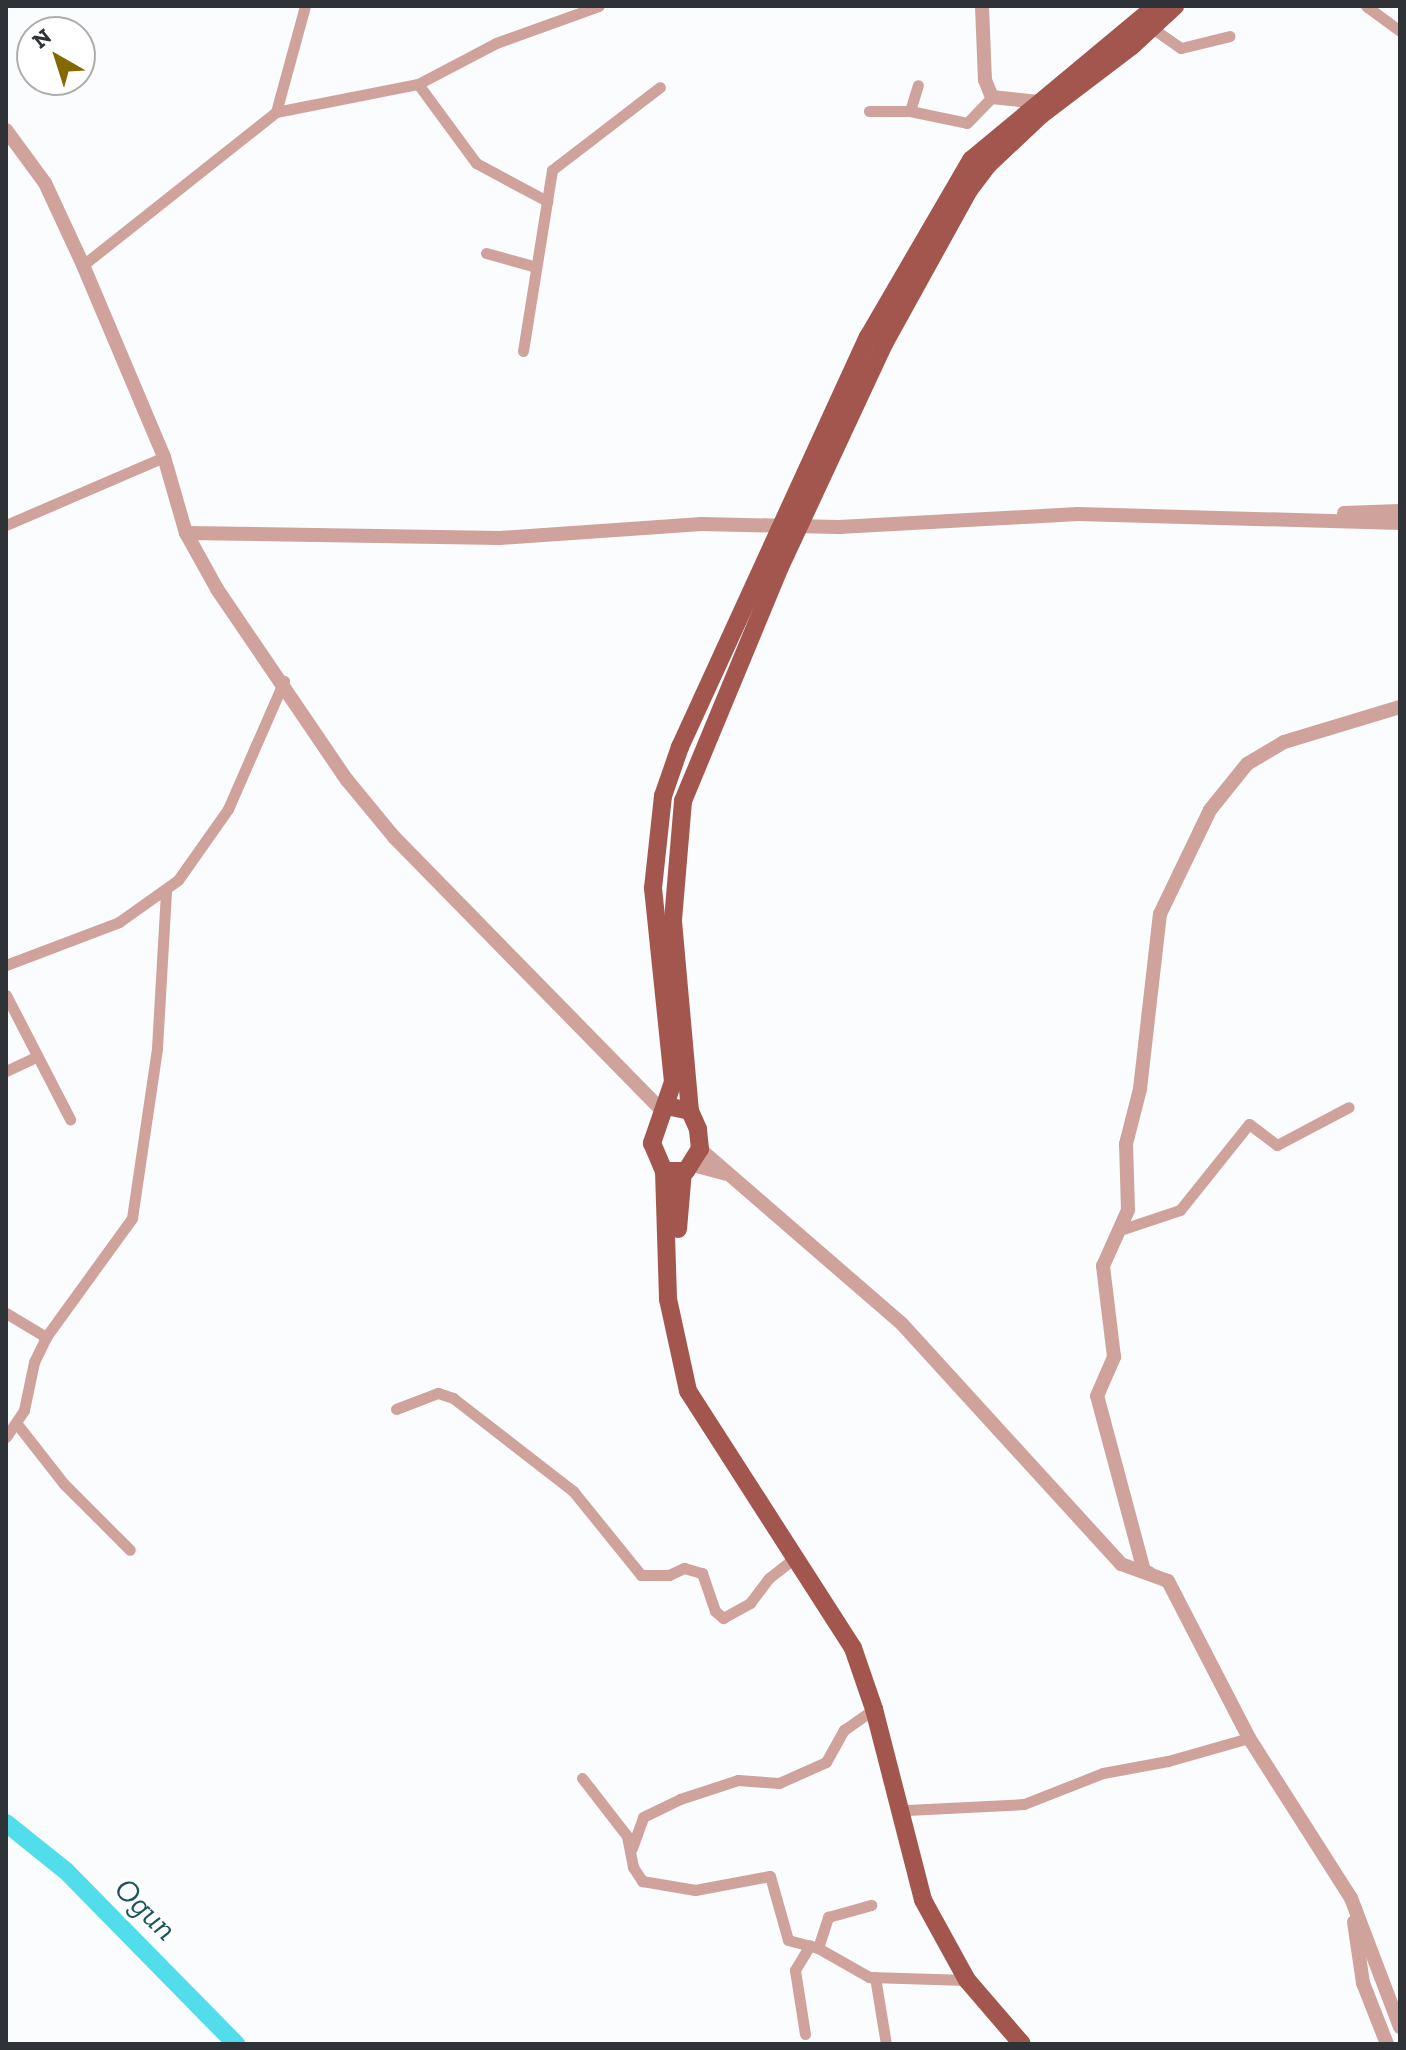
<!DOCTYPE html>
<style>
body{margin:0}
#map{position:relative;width:1406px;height:2050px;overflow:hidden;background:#fafcfe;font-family:"Zilla Slab",serif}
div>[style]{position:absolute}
.river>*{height:18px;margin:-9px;padding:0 9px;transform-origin:9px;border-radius:9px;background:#51ddeb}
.minor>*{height:11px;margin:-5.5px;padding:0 5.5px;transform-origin:5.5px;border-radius:5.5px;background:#cfa29c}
.tertiary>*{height:14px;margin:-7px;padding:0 7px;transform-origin:7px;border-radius:7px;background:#cfa29c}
.primary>*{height:18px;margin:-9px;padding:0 9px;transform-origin:9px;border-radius:9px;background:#a2564e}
.primary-bridge>*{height:18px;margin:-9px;padding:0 9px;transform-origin:9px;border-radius:9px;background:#a2564e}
span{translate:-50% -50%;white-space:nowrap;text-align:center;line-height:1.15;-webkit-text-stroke:8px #fff;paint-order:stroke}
.water-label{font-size:32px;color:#1c565c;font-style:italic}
.frame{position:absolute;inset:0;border:8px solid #2f3236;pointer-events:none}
.north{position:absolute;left:16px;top:16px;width:80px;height:80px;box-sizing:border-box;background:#fff;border:2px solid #acadaf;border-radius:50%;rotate:321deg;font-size:22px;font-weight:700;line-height:32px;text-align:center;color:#2f3236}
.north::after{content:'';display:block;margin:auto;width:28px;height:36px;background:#846903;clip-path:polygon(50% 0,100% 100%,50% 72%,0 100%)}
</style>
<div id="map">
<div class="river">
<i style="left:6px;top:1823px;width:77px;rotate:38.7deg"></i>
<i style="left:66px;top:1871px;width:243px;rotate:45.5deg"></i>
</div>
<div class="minor">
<i style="left:1366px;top:6px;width:42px;rotate:36.3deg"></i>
<i style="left:1152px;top:28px;width:35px;rotate:35deg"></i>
<i style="left:1181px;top:48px;width:50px;rotate:-13.8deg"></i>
<i style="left:418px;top:84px;width:98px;rotate:53.7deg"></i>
<i style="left:476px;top:163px;width:81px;rotate:28.2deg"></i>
<i style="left:869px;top:111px;width:41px"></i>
<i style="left:910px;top:111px;width:58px;rotate:11.9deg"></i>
<i style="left:967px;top:123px;width:36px;rotate:-46deg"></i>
<i style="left:910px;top:111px;width:27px;rotate:-73deg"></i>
<i style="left:276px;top:112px;width:145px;rotate:-11.2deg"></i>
<i style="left:418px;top:84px;width:88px;rotate:-27.7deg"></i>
<i style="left:496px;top:43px;width:109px;rotate:-19.8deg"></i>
<i style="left:486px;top:253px;width:49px;rotate:15.5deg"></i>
<i style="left:83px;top:265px;width:246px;rotate:-38.4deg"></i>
<i style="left:276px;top:112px;width:110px;rotate:-74.7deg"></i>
<i style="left:523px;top:351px;width:183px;rotate:-80.9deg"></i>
<i style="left:552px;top:170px;width:136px;rotate:-37.5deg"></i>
<i style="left:6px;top:525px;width:172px;rotate:-23.3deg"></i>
<i style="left:6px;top:965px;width:121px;rotate:-20.8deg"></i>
<i style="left:119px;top:922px;width:72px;rotate:-35.4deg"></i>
<i style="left:178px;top:880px;width:87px;rotate:-54.8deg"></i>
<i style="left:228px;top:809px;width:140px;rotate:-66.4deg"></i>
<i style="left:6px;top:995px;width:140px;rotate:62.7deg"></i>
<i style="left:6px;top:1071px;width:33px;rotate:-25deg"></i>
<i style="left:1123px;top:1229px;width:60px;rotate:-18.4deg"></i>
<i style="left:1180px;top:1210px;width:110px;rotate:-51.3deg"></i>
<i style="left:1249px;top:1124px;width:35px;rotate:37deg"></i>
<i style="left:1277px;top:1145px;width:81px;rotate:-27.8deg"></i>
<i style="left:6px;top:1313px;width:47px;rotate:31deg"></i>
<i style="left:396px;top:1409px;width:45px;rotate:-20.9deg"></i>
<i style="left:438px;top:1393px;width:16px;rotate:18deg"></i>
<i style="left:453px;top:1398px;width:152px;rotate:37.8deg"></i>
<i style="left:573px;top:1491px;width:108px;rotate:51deg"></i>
<i style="left:641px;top:1575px;width:28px"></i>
<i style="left:669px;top:1575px;width:17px;rotate:-25deg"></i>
<i style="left:684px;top:1568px;width:19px;rotate:16deg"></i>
<i style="left:702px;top:1573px;width:40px;rotate:71.1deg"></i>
<i style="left:715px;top:1611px;width:11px;rotate:41deg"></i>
<i style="left:723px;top:1618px;width:31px;rotate:-29deg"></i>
<i style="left:750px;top:1603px;width:31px;rotate:-53deg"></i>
<i style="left:769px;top:1578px;width:33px;rotate:-38deg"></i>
<i style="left:17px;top:1424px;width:76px;rotate:51.9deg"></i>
<i style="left:64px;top:1484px;width:93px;rotate:45deg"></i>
<i style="left:6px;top:1437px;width:32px;rotate:-56deg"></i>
<i style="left:24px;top:1410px;width:49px;rotate:-78.2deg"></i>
<i style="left:34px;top:1362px;width:28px;rotate:-64deg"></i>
<i style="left:46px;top:1337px;width:147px;rotate:-54.1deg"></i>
<i style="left:132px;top:1218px;width:172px;rotate:-81.6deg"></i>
<i style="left:157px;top:1048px;width:158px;rotate:-86.7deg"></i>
<i style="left:582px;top:1778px;width:73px;rotate:52.2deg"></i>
<i style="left:627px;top:1836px;width:32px;rotate:79deg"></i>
<i style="left:633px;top:1867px;width:17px;rotate:57deg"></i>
<i style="left:642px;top:1881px;width:54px;rotate:9.6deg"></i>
<i style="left:695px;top:1890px;width:76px;rotate:-10.6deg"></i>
<i style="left:770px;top:1876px;width:66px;rotate:74.3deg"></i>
<i style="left:788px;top:1940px;width:31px;rotate:15deg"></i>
<i style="left:818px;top:1948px;width:59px;rotate:29.6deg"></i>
<i style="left:869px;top:1977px;width:98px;rotate:1.8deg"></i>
<i style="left:907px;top:1810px;width:117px;rotate:-2.9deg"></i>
<i style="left:1024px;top:1804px;width:85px;rotate:-21.4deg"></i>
<i style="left:1103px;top:1773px;width:66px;rotate:-10.5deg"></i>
<i style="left:1168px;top:1761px;width:84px;rotate:-15.9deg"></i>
<i style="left:632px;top:1848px;width:33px;rotate:-70deg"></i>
<i style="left:643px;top:1817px;width:41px;rotate:-25.9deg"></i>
<i style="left:680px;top:1799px;width:61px;rotate:-18.1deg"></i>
<i style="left:738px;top:1780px;width:41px;rotate:4.2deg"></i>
<i style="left:779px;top:1783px;width:51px;rotate:-24.1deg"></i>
<i style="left:826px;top:1762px;width:37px;rotate:-61deg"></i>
<i style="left:844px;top:1730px;width:37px;rotate:-35deg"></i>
<i style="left:818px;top:1948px;width:33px;rotate:-72deg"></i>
<i style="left:828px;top:1917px;width:45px;rotate:-15.6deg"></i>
<i style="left:875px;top:1977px;width:68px;rotate:80.7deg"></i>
<i style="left:805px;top:2034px;width:65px;rotate:-98.9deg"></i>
<i style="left:795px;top:1970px;width:29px;rotate:-59deg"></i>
</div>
<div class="tertiary">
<i style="left:982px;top:6px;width:74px;rotate:87.7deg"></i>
<i style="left:985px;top:80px;width:18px;rotate:68deg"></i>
<i style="left:992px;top:97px;width:46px;rotate:6.2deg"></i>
<i style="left:1038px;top:102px;width:7px;rotate:74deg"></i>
<i style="left:6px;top:130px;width:66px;rotate:53.7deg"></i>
<i style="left:45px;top:183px;width:90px;rotate:65.1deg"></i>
<i style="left:83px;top:265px;width:208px;rotate:67.1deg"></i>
<i style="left:164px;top:457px;width:79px;rotate:73.9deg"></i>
<i style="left:186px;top:533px;width:64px;rotate:61deg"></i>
<i style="left:217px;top:589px;width:231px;rotate:55.8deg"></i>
<i style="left:347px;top:780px;width:74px;rotate:50.5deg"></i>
<i style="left:394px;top:837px;width:382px;rotate:45.6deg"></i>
<i style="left:1344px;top:513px;width:56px;rotate:-2deg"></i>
<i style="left:186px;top:533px;width:314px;rotate:0.9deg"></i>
<i style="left:500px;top:538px;width:202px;rotate:-4deg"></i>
<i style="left:702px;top:524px;width:137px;rotate:1.3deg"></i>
<i style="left:839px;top:527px;width:239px;rotate:-3.1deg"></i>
<i style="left:1078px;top:514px;width:322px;rotate:1.6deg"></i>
<i style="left:700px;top:1149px;width:267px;rotate:40.9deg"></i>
<i style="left:902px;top:1324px;width:325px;rotate:47.6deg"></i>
<i style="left:1121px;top:1564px;width:50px;rotate:19.9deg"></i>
<i style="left:1168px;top:1581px;width:177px;rotate:62.7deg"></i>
<i style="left:1249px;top:1738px;width:190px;rotate:57.5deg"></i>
<i style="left:1351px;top:1898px;width:138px;rotate:69.2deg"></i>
<i style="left:693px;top:1165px;width:34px;rotate:15deg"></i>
<i style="left:1149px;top:1573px;width:5px;rotate:-158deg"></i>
<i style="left:1144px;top:1571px;width:181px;rotate:-105deg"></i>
<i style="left:1097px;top:1396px;width:43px;rotate:-66.4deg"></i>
<i style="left:1114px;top:1357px;width:92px;rotate:-96.9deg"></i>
<i style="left:1103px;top:1266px;width:61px;rotate:-65.9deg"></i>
<i style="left:1128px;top:1210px;width:66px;rotate:-91.7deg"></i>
<i style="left:1126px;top:1144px;width:57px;rotate:-75.7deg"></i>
<i style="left:1140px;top:1089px;width:176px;rotate:-83.5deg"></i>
<i style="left:1160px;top:914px;width:115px;rotate:-64.3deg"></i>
<i style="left:1210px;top:810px;width:59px;rotate:-51.2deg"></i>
<i style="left:1247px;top:764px;width:43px;rotate:-30.7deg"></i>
<i style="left:1284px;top:742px;width:121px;rotate:-16.8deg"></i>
<i style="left:1354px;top:1922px;width:62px;rotate:81.6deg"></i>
<i style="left:1363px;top:1983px;width:66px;rotate:68.5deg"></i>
</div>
<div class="primary">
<i style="left:868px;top:337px;width:205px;rotate:-59.8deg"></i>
<i style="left:971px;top:160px;width:241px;rotate:-39.8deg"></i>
<i style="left:884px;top:344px;width:176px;rotate:-61.1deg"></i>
<i style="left:969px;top:190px;width:31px;rotate:-53deg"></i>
<i style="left:988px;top:165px;width:73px;rotate:-43.3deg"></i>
<i style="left:1041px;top:115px;width:114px;rotate:-37.2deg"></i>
<i style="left:1132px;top:46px;width:59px;rotate:-42.9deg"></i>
<i style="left:663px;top:796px;width:93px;rotate:96.2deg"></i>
<i style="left:653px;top:888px;width:195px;rotate:84.1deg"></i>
<i style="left:673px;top:1082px;width:65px;rotate:109deg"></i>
<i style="left:652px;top:1143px;width:30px;rotate:67deg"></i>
<i style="left:664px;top:1171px;width:22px"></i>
<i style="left:686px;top:1171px;width:26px;rotate:-58deg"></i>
<i style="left:700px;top:1149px;width:20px;rotate:-96deg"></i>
<i style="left:698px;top:1129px;width:20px;rotate:-114deg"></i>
<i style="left:690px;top:1111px;width:25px;rotate:-168deg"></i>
<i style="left:683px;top:801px;width:120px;rotate:94.8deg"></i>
<i style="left:673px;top:921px;width:191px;rotate:84.9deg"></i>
<i style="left:664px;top:1171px;width:128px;rotate:88.2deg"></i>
<i style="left:668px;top:1299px;width:94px;rotate:77.7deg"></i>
<i style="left:688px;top:1391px;width:305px;rotate:57.3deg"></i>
<i style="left:853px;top:1648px;width:65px;rotate:71deg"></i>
<i style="left:874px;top:1709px;width:197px;rotate:75.6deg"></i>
<i style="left:923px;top:1900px;width:91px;rotate:61.2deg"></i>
<i style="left:967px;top:1980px;width:84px;rotate:49.3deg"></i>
<i style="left:678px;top:1229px;width:58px;rotate:-85.1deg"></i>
</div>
<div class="primary-bridge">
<i style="left:663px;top:796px;width:52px;rotate:-70.9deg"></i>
<i style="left:680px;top:747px;width:451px;rotate:-65.4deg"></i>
<i style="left:683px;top:801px;width:253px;rotate:-67.5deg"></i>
<i style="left:780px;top:567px;width:246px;rotate:-65deg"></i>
</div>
<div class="water-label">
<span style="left:146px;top:1909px;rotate:45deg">Ogun</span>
</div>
<div class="frame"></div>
<div class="north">N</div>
</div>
